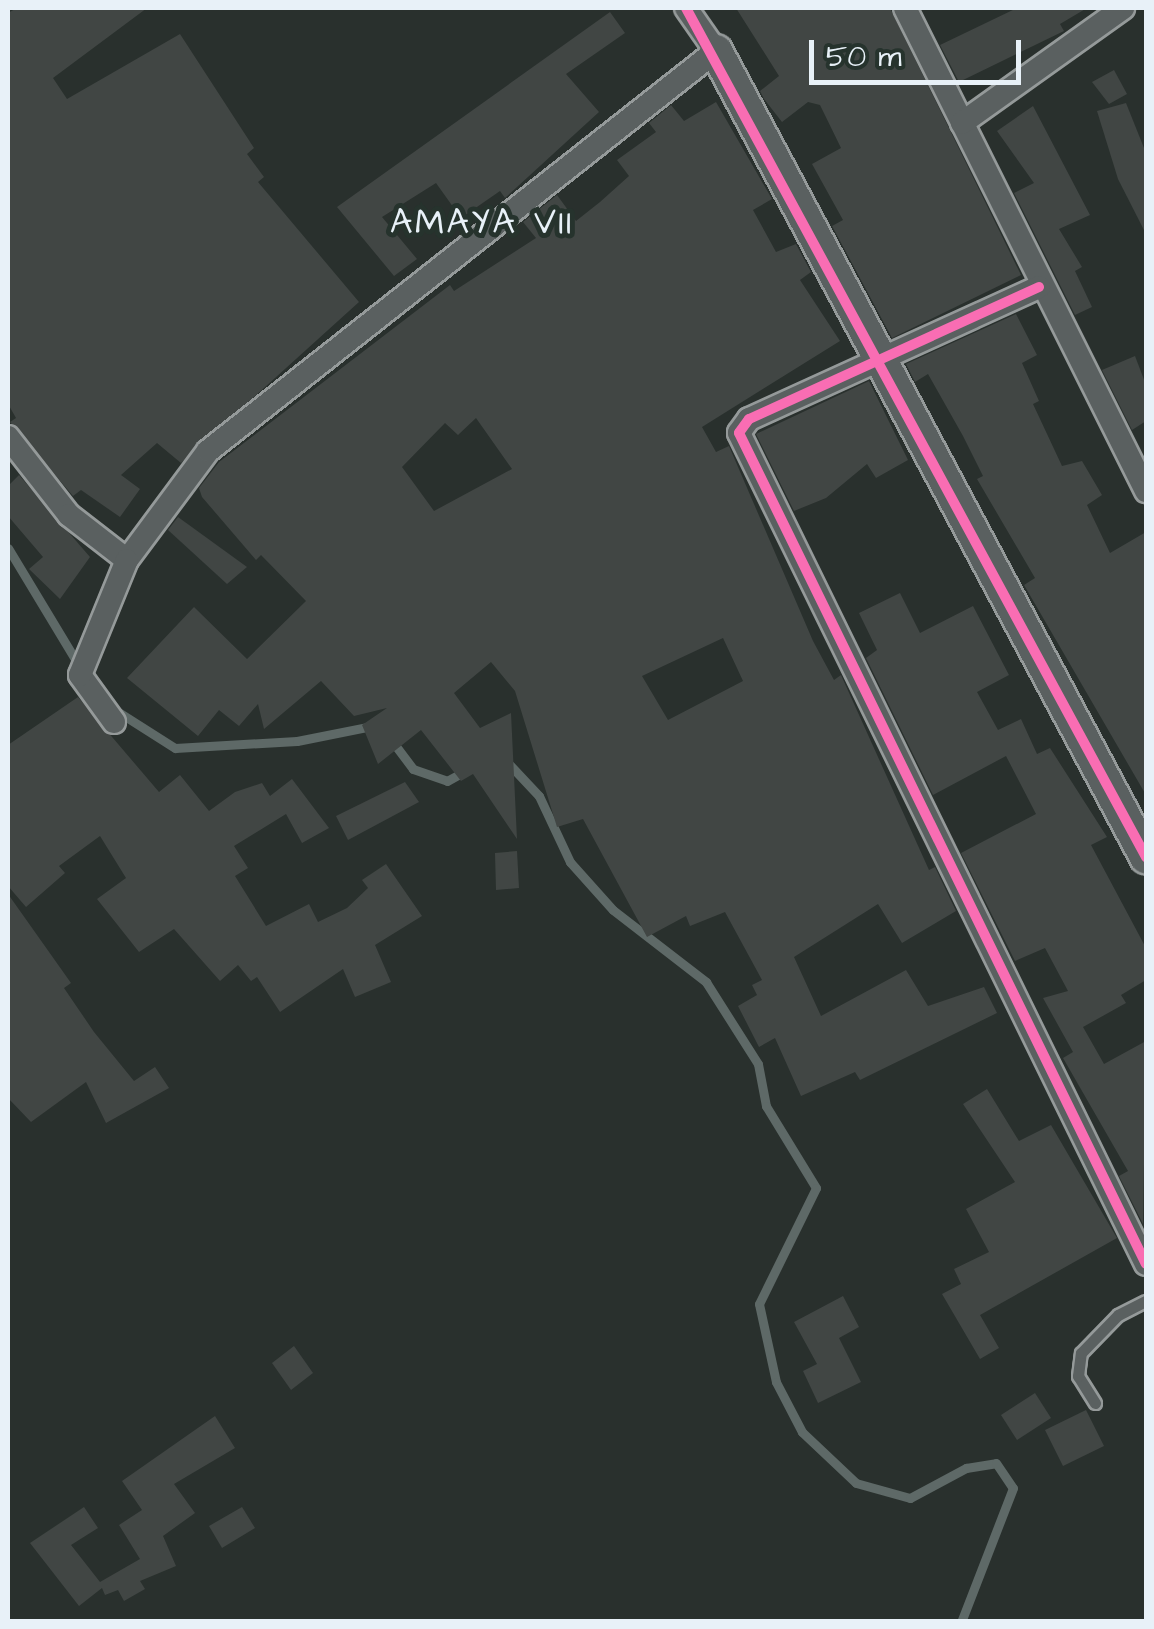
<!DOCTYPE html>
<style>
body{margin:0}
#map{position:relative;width:1154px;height:1629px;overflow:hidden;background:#29302d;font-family:"Architects Daughter",sans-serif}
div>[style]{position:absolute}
.stream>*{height:9px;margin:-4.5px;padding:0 4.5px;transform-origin:4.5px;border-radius:4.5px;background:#5e6967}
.building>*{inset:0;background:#414644}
.roads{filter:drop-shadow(2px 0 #959a9a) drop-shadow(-2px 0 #959a9a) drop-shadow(0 2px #959a9a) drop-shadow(0 -2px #959a9a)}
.lane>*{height:11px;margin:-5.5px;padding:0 5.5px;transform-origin:5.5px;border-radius:5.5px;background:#5a6060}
.street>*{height:22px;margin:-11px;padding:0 11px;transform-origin:11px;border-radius:11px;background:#5a6060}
.secondary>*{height:32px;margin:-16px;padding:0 16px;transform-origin:16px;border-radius:16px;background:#5a6060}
.cycleway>*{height:10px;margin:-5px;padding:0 5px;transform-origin:5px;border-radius:5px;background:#f96db3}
span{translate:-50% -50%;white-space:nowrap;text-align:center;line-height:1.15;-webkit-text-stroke:10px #26332d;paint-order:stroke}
.quarter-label{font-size:35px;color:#e8f1f8;letter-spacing:2.5px}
.frame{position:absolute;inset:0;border:10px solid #e8f1f8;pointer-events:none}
.scale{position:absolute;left:809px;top:40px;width:212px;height:45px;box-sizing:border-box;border:5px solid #e8f1f8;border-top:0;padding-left:12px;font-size:30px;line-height:35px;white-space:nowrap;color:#e8f1f8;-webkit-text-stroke:8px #26332d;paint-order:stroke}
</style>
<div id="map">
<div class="stream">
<i style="left:8px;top:548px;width:141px;rotate:58.9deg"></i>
<i style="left:112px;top:708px;width:75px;rotate:32.4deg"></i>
<i style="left:175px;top:748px;width:122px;rotate:-3.3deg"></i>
<i style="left:297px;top:741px;width:76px;rotate:-11.3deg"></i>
<i style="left:392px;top:741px;width:35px;rotate:53deg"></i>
<i style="left:413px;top:769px;width:36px;rotate:19deg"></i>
<i style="left:447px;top:781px;width:23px;rotate:-29deg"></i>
<i style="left:509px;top:764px;width:44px;rotate:46.8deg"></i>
<i style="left:539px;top:796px;width:73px;rotate:64.8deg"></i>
<i style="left:570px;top:862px;width:64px;rotate:48.1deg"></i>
<i style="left:613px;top:910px;width:118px;rotate:37.7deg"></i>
<i style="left:706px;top:982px;width:97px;rotate:57.6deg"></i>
<i style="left:758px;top:1064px;width:43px;rotate:79.2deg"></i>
<i style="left:766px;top:1106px;width:96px;rotate:58.6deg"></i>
<i style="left:816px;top:1188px;width:129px;rotate:116.2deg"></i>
<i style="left:759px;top:1304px;width:80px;rotate:77.7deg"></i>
<i style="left:776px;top:1382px;width:56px;rotate:62.5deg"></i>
<i style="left:802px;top:1432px;width:74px;rotate:43.4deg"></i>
<i style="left:856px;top:1483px;width:56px;rotate:15.5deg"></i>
<i style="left:910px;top:1498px;width:64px;rotate:-28.2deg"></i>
<i style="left:966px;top:1468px;width:30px;rotate:-9deg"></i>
<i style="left:996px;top:1463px;width:30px;rotate:56deg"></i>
<i style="left:1013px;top:1488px;width:144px;rotate:111.2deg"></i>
</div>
<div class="building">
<i style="clip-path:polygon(17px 8px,147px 8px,53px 78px,67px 99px,180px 34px,254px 148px,247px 154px,264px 177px,258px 182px,359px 302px,181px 463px,157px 443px,121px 475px,140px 489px,120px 517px,81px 490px,73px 496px,10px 422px,16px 418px,8px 404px,8px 13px)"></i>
<i style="clip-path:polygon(736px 8px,890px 8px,1021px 275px,892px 338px,832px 226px,843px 220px,812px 164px,841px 148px,820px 105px,808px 102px,782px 122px,764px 99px,760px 91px,779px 76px)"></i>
<i style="clip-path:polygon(1017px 8px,1087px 8px,1060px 24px,1064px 31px,959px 82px,940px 45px)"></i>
<i style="clip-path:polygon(610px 12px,625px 33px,566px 74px,599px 112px,505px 198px,500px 191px,461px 218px,436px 183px,382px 217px,417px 259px,394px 276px,337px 207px)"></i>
<i style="clip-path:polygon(1114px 70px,1127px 94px,1109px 104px,1092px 82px)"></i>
<i style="clip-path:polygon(evenodd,716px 102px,772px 199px,753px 210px,776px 252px,796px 244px,811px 272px,800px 280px,840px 341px,702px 427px,716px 452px,729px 446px,813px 641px,834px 680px,841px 675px,929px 870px,935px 867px,956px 911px,902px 943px,878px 904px,794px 957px,821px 1016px,906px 970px,928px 1006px,984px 987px,997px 1013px,860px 1080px,855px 1072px,801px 1096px,775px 1038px,759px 1047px,738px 1006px,757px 995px,752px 985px,762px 980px,725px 912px,690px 926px,686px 916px,647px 937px,583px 819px,557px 827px,515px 691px,491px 662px,454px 693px,480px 728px,511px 713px,517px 839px,473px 774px,461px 781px,421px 730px,378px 764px,362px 725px,387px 708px,354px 716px,321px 681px,264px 729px,258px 704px,239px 726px,219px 710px,198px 736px,127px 678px,194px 607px,247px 659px,306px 601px,261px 555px,256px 560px,202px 497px,199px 488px,219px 462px,450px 285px,454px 291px,536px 238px,523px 222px,557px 195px,576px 221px,600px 202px,629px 176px,617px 160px,656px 132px,649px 123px,671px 105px,684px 121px,716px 102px,476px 418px,512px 469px,434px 511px,402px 467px,445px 423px,458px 435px,476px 418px,716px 102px,723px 638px,743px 681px,668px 720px,642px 676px,723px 638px)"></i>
<i style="clip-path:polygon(1126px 103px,1146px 153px,1146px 234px,1118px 179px,1097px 111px)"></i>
<i style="clip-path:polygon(1033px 106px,1090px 215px,1059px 229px,1082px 267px,1075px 271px,1092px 307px,1075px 315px,1014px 193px,1034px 183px,997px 131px)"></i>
<i style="clip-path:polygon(1016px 314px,1037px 355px,1022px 363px,1039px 401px,1033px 404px,1062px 466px,1082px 461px,1102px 495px,1087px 505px,1110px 553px,1146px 532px,1146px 795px,1024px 585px,1035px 578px,977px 479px,983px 476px,963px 436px,928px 374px,915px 382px,906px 364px)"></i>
<i style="clip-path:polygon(1135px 356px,1146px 385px,1146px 421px,1132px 430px,1102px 370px)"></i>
<i style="clip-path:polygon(869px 381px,908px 460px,876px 478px,867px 464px,826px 498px,794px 511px,756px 434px)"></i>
<i style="clip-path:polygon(19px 475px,90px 557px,60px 599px,29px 569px,43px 557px,8px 516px,8px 486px)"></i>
<i style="clip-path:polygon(178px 517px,247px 567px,227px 584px,168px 530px)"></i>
<i style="clip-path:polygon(900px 593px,920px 633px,973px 606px,1009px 675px,977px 692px,998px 730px,1021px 719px,1037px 754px,1050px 748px,1107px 837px,1091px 845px,1146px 948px,1146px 980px,1121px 995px,1126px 1003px,1083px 1027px,1104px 1064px,1146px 1041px,1143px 1224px,1119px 1176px,1128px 1171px,1063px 1058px,1073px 1052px,1043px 998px,1068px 991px,1045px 948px,1015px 961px,961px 853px,1036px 814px,1006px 756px,933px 795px,866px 658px,877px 650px,859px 613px)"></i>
<i style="clip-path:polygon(78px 697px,159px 792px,180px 775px,209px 811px,235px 792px,262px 783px,270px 796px,292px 779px,329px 828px,302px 843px,286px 814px,234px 846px,248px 868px,235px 876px,266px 926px,309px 904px,318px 922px,347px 908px,368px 888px,362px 880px,386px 864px,422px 916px,375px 945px,391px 982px,355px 997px,343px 969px,280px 1012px,257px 977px,251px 981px,238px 965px,220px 981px,174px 929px,139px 952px,97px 899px,126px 878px,100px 836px,59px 866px,65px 873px,26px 907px,8px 886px,8px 745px)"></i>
<i style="clip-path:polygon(405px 782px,419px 802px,348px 840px,336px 816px)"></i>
<i style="clip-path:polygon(517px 851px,519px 888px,496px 890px,495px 853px)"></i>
<i style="clip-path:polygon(8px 894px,71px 983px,64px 988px,94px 1032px,134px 1081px,155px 1067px,169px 1088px,106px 1123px,86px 1082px,31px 1122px,8px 1098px)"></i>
<i style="clip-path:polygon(987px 1089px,1019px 1141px,1051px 1125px,1117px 1238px,980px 1315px,999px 1348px,980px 1359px,942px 1294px,961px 1284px,954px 1269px,989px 1252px,966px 1209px,1015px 1182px,963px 1104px)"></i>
<i style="clip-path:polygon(843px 1296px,859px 1327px,839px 1338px,861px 1382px,818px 1403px,803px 1371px,817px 1364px,794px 1322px)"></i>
<i style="clip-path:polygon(294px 1346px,313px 1373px,291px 1390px,272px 1363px)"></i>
<i style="clip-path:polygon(1035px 1393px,1051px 1418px,1017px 1440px,1001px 1415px)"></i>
<i style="clip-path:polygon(1086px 1410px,1104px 1446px,1063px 1466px,1045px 1430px)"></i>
<i style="clip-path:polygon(215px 1416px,235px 1448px,174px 1484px,195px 1513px,163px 1536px,176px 1566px,140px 1581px,145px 1589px,124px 1601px,118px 1590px,105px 1595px,102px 1588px,79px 1606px,30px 1543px,84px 1507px,98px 1528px,71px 1545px,100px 1582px,140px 1559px,119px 1525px,142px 1510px,122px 1481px)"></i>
<i style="clip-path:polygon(242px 1507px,255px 1528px,222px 1548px,209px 1526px)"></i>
</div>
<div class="roads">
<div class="lane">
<i style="left:1095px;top:1403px;width:32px;rotate:-122deg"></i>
<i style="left:1078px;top:1376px;width:23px;rotate:-83deg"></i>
<i style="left:1081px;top:1353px;width:53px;rotate:-45.8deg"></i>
<i style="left:1118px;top:1315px;width:31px;rotate:-27deg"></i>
</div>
<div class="street">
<i style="left:905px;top:8px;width:540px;rotate:63.48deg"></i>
<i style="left:962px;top:123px;width:198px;rotate:-35.5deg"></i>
<i style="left:1039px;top:287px;width:319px;rotate:155.5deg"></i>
<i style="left:749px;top:419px;width:17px;rotate:126deg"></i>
<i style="left:739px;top:433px;width:925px;rotate:63.91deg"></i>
<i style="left:8px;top:437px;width:99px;rotate:52deg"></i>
<i style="left:69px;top:515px;width:73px;rotate:37.8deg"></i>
<i style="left:127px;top:560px;width:136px;rotate:-53.4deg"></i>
<i style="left:208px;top:451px;width:647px;rotate:-38.22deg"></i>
<i style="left:716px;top:51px;width:52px;rotate:-124.9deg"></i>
<i style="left:114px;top:722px;width:58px;rotate:-125.9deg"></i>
<i style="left:80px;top:675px;width:124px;rotate:-67.8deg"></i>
</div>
<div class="secondary">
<i style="left:716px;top:51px;width:914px;rotate:61.92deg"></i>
</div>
</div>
<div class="cycleway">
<i style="left:686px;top:8px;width:966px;rotate:61.55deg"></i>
<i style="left:1039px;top:287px;width:319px;rotate:155.5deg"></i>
<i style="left:749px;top:419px;width:17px;rotate:126deg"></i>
<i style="left:739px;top:433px;width:925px;rotate:63.91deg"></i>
</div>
<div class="quarter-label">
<span style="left:482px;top:223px">AMAYA VII</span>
</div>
<div class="frame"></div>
<div class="scale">50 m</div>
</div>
